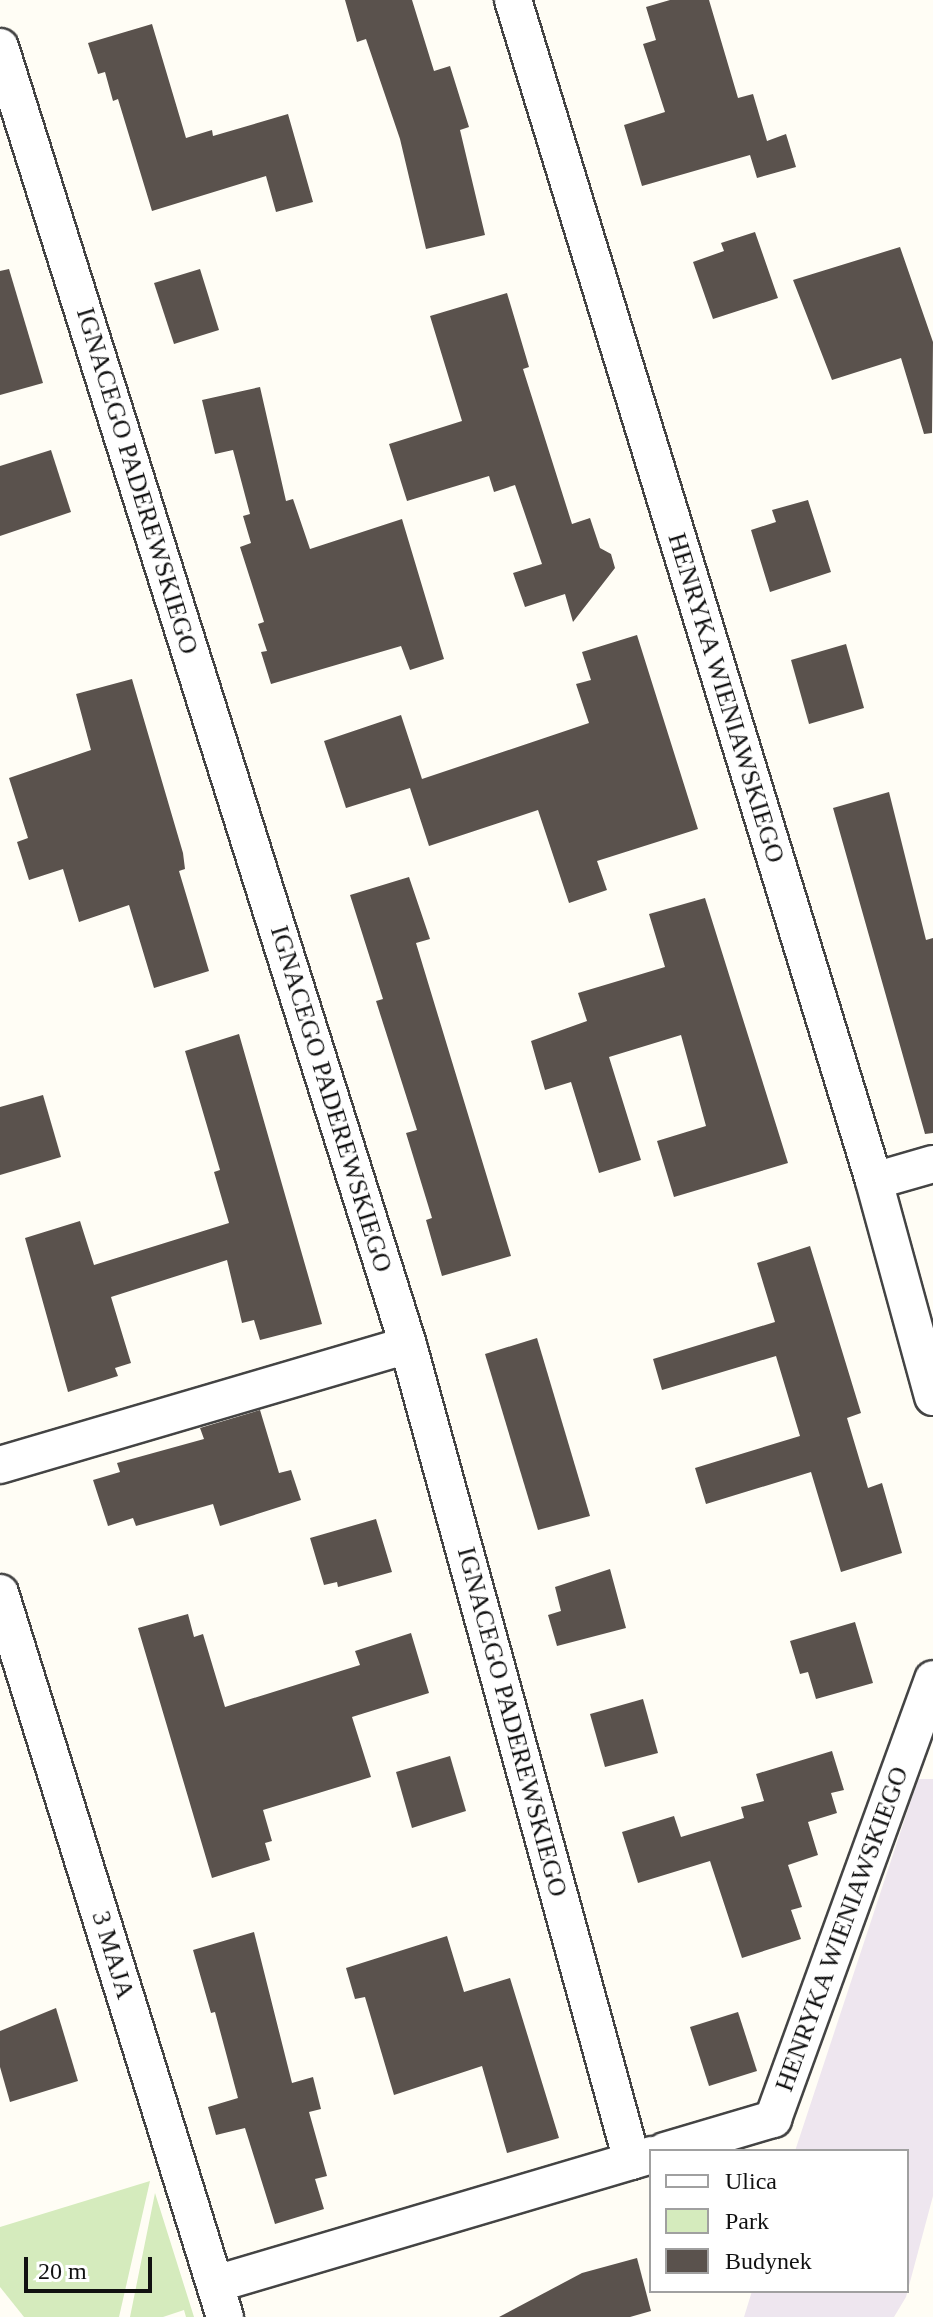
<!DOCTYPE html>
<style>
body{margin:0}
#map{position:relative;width:933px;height:2317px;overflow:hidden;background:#fffdf5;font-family:"Times New Roman",serif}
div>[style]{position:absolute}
.industrial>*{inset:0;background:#eee6ef}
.green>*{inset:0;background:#d5ebbd}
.building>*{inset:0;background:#5a524d}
.roads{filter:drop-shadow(2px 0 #444) drop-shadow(-2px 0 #444) drop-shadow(0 2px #444) drop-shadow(0 -2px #444)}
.street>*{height:36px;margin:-18px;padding:0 18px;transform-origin:18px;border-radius:18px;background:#fff}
span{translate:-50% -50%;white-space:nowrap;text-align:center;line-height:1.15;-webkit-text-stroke:8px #fff;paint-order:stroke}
.street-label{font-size:26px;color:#111}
.legend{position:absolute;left:649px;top:2149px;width:260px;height:144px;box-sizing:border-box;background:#fff;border:2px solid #a0a0a0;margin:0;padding:10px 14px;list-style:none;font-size:24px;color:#111}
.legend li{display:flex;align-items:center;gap:16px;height:40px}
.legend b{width:40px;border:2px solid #a0a0a0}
.scale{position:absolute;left:24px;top:2257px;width:128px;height:36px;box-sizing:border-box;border:4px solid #111;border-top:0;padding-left:10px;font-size:24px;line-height:28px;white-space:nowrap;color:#111;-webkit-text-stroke:6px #fff;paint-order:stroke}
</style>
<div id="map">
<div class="industrial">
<i style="clip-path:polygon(918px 1779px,933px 1779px,933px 2196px,906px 2297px,894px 2317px,744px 2317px,752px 2291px,907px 2291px,907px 2151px,795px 2151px)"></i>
</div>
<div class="green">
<i style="clip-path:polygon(150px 2181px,119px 2317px,24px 2317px,0 2287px,0 2227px)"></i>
<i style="clip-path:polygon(155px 2193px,194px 2317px,186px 2317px,184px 2310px,163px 2317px,130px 2317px)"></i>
</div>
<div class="building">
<i style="clip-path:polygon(345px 0,412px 0,434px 71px,450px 66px,469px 127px,460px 130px,485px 235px,426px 249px,400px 139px,366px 39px,357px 42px)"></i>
<i style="clip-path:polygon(670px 0,709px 0,738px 98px,753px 94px,767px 141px,786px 134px,796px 167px,757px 178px,750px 155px,642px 186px,624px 125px,665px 112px,643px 44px,656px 40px,646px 7px)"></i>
<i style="clip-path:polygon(152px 24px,186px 138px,212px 130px,213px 136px,288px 114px,313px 202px,276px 212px,266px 176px,152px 211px,118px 99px,113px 101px,105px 72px,98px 74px,88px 43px)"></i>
<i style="clip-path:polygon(755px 232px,778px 298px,713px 319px,693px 262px,724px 251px,721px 243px)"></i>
<i style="clip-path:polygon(900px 247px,933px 342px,932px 433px,924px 434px,901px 358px,832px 380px,793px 280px)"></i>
<i style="clip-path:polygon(9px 269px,43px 383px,0 395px,0 271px)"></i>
<i style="clip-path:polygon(200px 269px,219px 330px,174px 344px,154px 283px)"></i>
<i style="clip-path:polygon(507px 293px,529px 367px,523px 369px,572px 524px,590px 518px,600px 548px,611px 554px,615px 568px,573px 622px,565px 594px,525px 607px,513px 573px,542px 564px,515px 485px,494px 492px,489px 476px,407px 501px,389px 444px,462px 421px,430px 316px)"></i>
<i style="clip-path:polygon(260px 387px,286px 501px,293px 499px,310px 549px,402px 519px,444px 659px,410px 670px,401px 646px,271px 684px,261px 652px,267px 651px,258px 624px,264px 622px,240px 547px,251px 543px,243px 516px,250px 514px,233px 450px,215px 454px,202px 400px)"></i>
<i style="clip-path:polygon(51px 450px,71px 512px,0 536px,0 466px)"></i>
<i style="clip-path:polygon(808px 500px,831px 572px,770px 592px,751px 530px,776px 522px,772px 510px)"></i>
<i style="clip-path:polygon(637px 635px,698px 829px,597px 861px,607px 890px,569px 903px,538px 810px,429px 846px,410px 788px,346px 808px,324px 741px,401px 715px,422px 779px,589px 723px,576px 684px,591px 680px,582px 652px)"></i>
<i style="clip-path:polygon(846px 644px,864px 708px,809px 724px,791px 660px)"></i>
<i style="clip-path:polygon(132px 679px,183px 853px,185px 869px,179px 871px,209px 971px,154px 988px,129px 905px,79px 922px,63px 869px,29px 880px,17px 842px,28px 838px,9px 778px,91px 750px,76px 694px)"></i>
<i style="clip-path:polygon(889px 792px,926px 940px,933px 938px,933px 1133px,925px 1134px,833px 808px)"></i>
<i style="clip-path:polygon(409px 877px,430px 939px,416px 943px,511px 1256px,442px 1276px,426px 1220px,432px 1218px,406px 1133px,417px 1130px,376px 1001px,383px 999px,350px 895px)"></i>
<i style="clip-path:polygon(705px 898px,788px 1163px,674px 1197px,657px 1141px,706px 1126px,681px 1035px,609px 1057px,641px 1160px,599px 1173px,571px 1082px,545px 1090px,531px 1041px,587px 1021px,578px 993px,665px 967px,649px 914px)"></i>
<i style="clip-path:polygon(239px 1034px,322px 1324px,260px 1340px,254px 1320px,242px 1323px,227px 1260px,111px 1297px,131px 1363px,115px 1368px,118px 1376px,68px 1392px,25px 1238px,80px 1221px,94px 1265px,229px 1223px,214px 1172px,220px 1170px,185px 1051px)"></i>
<i style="clip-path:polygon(43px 1095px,61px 1157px,0 1175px,0 1107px)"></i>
<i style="clip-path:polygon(810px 1246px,861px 1413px,847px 1418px,868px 1488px,882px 1483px,902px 1553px,841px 1572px,811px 1472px,706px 1504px,695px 1468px,800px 1436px,776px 1356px,662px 1390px,653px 1359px,775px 1322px,757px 1263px)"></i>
<i style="clip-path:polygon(537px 1338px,590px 1516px,538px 1530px,485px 1354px)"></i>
<i style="clip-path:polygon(260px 1410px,279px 1473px,291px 1470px,301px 1500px,220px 1526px,213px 1504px,136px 1526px,133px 1518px,108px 1526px,93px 1480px,120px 1472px,117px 1463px,204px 1439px,200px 1428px)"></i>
<i style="clip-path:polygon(376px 1519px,392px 1572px,338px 1587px,337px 1582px,324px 1585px,310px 1538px)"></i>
<i style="clip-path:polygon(610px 1569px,626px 1628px,557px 1646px,548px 1615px,561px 1611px,555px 1587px)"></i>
<i style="clip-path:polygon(188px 1614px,194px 1637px,203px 1634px,225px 1707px,360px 1665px,355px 1651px,411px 1633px,429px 1693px,352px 1717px,371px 1777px,263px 1810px,272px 1841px,265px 1843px,270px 1860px,212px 1878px,138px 1628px)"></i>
<i style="clip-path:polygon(855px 1622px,873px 1683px,816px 1699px,808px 1672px,800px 1674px,790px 1641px)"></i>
<i style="clip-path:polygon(643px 1699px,658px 1753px,605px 1767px,590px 1714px)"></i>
<i style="clip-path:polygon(832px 1751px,844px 1790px,831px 1793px,837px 1813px,808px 1822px,818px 1855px,788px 1865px,802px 1907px,791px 1910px,801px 1939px,742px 1958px,710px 1861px,638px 1883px,622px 1832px,674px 1816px,681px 1837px,744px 1818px,741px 1807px,764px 1801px,756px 1774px)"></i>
<i style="clip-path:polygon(450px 1756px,466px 1811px,412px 1828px,396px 1772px)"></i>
<i style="clip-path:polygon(254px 1932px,292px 2083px,313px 2077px,321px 2109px,309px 2112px,327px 2176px,315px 2179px,324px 2209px,275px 2224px,245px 2128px,216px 2135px,208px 2107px,238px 2098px,215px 2012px,211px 2013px,193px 1950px)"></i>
<i style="clip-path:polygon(447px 1936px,464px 1992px,510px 1978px,559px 2138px,507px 2153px,482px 2066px,394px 2095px,365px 1997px,355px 1999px,346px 1968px)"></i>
<i style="clip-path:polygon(56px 2008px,78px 2081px,10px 2102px,0 2067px,0 2031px)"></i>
<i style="clip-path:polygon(738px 2012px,757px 2071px,709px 2086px,690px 2027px)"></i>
<i style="clip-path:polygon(637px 2258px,651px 2311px,630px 2317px,499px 2317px,582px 2273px)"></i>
</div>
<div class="roads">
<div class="street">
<i style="left:513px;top:0;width:1235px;rotate:73deg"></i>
<i style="left:874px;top:1181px;width:224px;rotate:74.7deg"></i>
<i style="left:0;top:47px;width:1361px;rotate:72.55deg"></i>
<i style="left:408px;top:1345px;width:846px;rotate:74.65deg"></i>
<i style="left:874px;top:1181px;width:61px;rotate:-16.1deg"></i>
<i style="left:0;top:1465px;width:425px;rotate:-16.4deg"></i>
<i style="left:0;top:1593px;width:758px;rotate:72.74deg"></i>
<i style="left:665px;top:2151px;width:113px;rotate:-16.5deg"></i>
<i style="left:773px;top:2119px;width:468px;rotate:-70deg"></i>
<i style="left:216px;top:2284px;width:454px;rotate:-16.5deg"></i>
</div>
</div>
<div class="street-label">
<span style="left:137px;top:481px;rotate:73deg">IGNACEGO PADEREWSKIEGO</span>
<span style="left:726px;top:698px;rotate:73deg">HENRYKA WIENIAWSKIEGO</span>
<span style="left:331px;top:1099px;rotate:73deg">IGNACEGO PADEREWSKIEGO</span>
<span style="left:512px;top:1722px;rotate:75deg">IGNACEGO PADEREWSKIEGO</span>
<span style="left:842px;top:1929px;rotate:-70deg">HENRYKA WIENIAWSKIEGO</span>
<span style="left:113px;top:1955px;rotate:73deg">3 MAJA</span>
</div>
<ul class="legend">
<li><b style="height:10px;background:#fff"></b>Ulica</li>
<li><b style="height:22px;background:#d5ebbd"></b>Park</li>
<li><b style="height:22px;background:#5a524d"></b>Budynek</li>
</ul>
<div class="scale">20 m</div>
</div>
